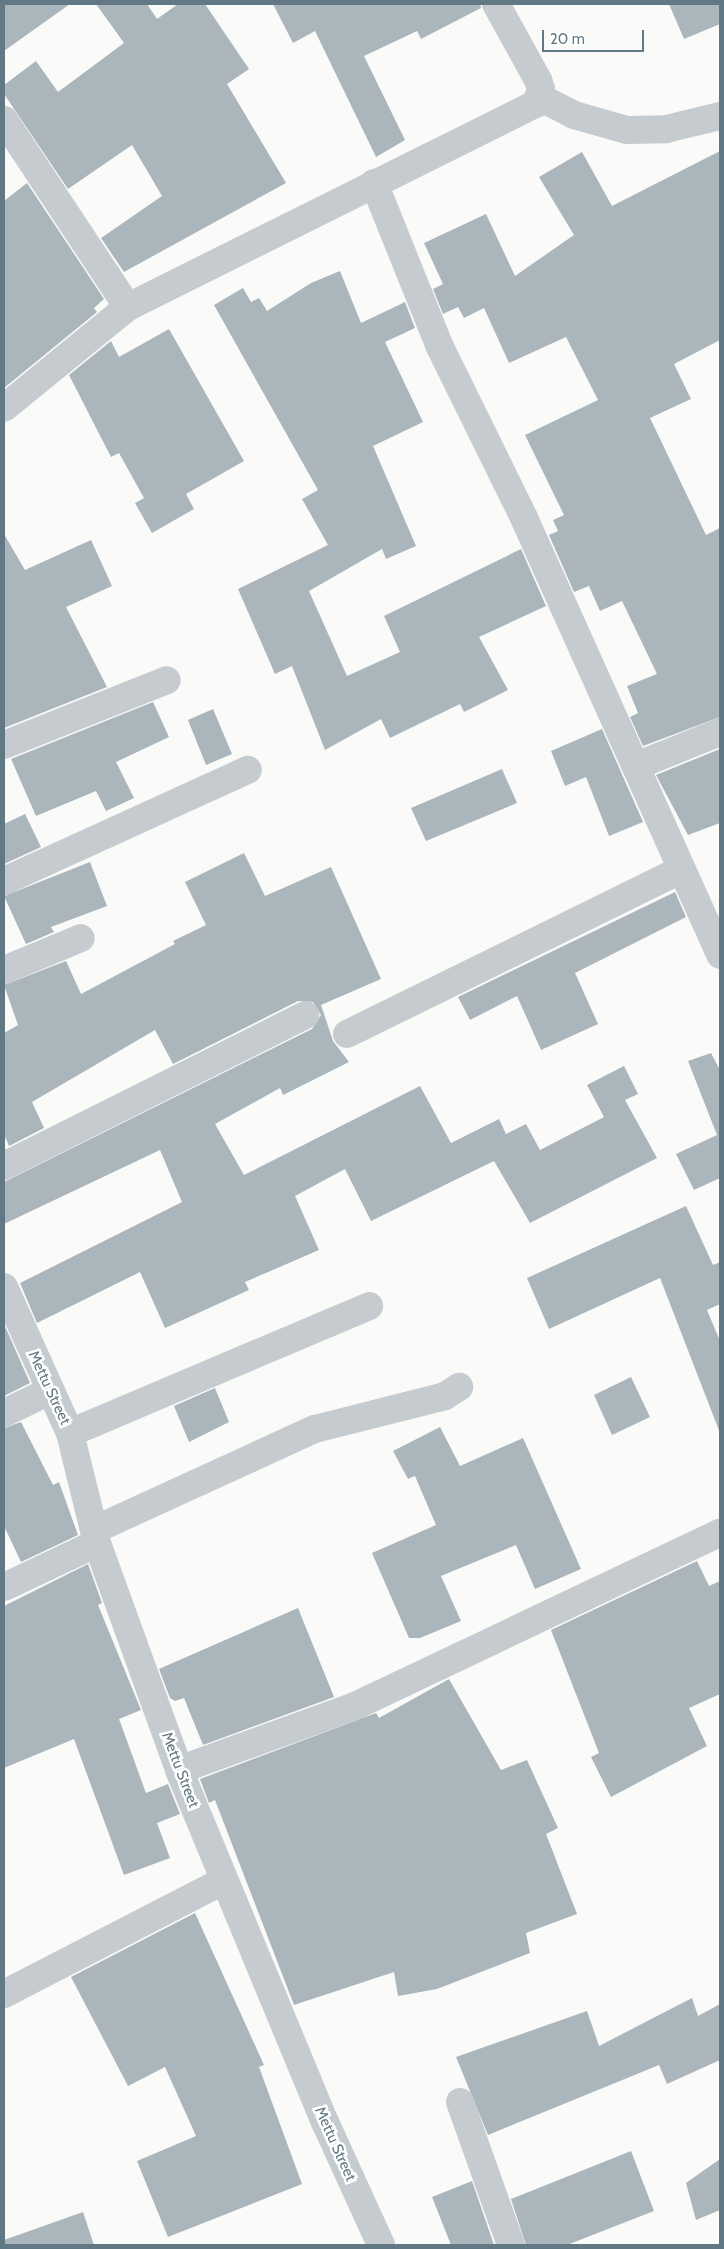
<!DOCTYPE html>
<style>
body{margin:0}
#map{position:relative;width:724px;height:2249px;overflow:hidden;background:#fafaf8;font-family:Cabin,sans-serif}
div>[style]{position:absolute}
.building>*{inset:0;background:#abb6bc}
.street>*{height:28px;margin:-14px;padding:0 14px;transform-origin:14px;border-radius:14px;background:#c5cbce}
span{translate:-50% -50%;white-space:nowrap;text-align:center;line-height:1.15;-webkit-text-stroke:5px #fff;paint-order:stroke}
.street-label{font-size:15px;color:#627885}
.frame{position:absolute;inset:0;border:5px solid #627885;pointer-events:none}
.scale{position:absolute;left:542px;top:30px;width:102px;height:22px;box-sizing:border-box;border:2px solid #627885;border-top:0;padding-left:6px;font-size:15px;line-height:18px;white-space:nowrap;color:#627885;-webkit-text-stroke:4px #fff;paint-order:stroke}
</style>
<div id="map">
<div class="building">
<i style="clip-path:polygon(4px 4px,70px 4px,4px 51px)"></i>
<i style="clip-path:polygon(96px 4px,147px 4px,157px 19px,178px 4px,205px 4px,249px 69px,227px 84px,286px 183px,124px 272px,101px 238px,162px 196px,132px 145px,68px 189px,4px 94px,4px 85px,36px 61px,58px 92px,124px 43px)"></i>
<i style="clip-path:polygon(273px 4px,480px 4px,481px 8px,421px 39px,417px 31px,364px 56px,405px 140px,376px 157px,315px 31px,293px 43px)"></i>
<i style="clip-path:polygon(669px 4px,720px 4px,720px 24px,684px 39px)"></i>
<i style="clip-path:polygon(720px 151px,720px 340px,674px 364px,691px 399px,650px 418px,706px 535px,720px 528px,720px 717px,643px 746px,630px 717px,638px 713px,627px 686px,657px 674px,622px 601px,600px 611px,589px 586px,574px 592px,549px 535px,558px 531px,553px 520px,564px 515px,525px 435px,598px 400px,566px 337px,509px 363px,484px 308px,464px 318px,458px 307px,443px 314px,433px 289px,443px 284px,424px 243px,486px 214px,515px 276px,574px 235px,539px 177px,582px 152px,612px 206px)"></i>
<i style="clip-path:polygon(27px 183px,104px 299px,94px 308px,97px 312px,4px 388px,4px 201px)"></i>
<i style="clip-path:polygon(340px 271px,361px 323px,405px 302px,415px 328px,385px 342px,423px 422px,373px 446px,416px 546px,386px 559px,382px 549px,309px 591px,347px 676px,400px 652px,384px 616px,521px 549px,546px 606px,479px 637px,508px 690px,464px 712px,460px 704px,390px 738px,381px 719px,325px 750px,292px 666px,275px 674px,238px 589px,328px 545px,302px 499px,318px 490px,214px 305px,243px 288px,251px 302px,259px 298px,267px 311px,311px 283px)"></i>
<i style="clip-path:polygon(169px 329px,244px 461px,186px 494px,194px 509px,152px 533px,135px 503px,144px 498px,119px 453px,111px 457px,69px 375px,111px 341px,119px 357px)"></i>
<i style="clip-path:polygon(4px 534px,25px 570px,91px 540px,112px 586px,66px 607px,107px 687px,4px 728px)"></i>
<i style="clip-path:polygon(153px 702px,169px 737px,116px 762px,134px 798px,106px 811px,96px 791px,36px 816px,11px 759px)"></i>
<i style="clip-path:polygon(213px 709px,232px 754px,206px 765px,188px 720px)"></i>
<i style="clip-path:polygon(602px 729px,643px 822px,609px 836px,586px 777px,565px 786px,551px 751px)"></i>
<i style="clip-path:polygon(720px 749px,720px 823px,688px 835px,656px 775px)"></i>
<i style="clip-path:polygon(502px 769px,517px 803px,426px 841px,411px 808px)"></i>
<i style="clip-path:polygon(25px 814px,41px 847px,4px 864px,4px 824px)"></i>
<i style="clip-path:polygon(244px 853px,265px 896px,331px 867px,381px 979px,321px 1005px,333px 1041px,349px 1062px,283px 1095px,280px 1088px,215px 1124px,244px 1175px,420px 1086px,451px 1143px,499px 1119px,506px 1134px,526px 1124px,540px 1150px,604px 1117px,587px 1085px,624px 1066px,638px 1094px,625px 1100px,657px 1158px,530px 1223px,494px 1161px,371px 1221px,345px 1169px,295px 1196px,319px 1250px,245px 1282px,249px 1290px,165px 1328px,140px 1272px,37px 1323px,20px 1283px,182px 1202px,160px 1150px,4px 1224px,4px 1182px,312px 1029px,321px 1015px,313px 1002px,298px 1001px,173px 1064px,155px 1030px,32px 1102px,44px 1128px,9px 1146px,4px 1134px,4px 1033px,18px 1025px,4px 985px,66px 961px,81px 994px,175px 944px,173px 941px,206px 925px,185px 882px)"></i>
<i style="clip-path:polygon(90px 862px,107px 906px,51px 927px,54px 932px,26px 944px,4px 896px)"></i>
<i style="clip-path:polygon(675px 892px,686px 917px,575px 973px,598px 1024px,541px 1050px,517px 996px,470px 1020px,458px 997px)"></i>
<i style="clip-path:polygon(711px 1053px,720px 1070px,720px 1178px,694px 1190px,676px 1154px,717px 1135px,688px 1061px)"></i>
<i style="clip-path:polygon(686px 1206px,713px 1265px,720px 1262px,720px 1304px,707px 1310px,720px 1341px,720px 1433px,660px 1278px,549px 1329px,527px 1278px)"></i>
<i style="clip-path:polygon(4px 1324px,30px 1383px,4px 1396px)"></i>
<i style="clip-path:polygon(631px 1377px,650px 1417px,612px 1435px,594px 1395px)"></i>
<i style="clip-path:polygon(215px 1388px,229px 1422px,189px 1442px,174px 1406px)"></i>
<i style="clip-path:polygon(21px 1422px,53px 1485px,59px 1482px,78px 1535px,21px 1562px,4px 1526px,4px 1428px)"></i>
<i style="clip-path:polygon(440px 1427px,460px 1466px,523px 1438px,581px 1569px,535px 1589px,516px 1545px,441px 1576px,461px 1621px,420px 1638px,409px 1638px,372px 1553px,436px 1525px,415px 1476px,408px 1479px,393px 1451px)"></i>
<i style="clip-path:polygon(697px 1561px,709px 1586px,720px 1581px,720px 1694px,689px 1708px,707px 1746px,611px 1797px,591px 1757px,599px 1753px,551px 1630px)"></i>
<i style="clip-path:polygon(88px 1564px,102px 1603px,98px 1605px,141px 1710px,119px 1719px,146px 1793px,168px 1784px,180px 1814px,157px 1823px,170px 1858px,124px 1875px,74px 1739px,4px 1768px,4px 1606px)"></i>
<i style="clip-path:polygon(298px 1608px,334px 1697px,203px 1745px,184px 1698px,175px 1701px,170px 1698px,159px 1669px)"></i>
<i style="clip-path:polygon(449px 1679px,501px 1770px,527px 1760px,558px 1828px,546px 1834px,577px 1914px,526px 1933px,530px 1953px,437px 1989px,398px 1996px,394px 1972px,294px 2005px,215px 1800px,209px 1803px,200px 1779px,376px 1713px,379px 1718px)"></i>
<i style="clip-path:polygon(195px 1913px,264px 2065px,259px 2067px,302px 2184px,168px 2237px,137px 2161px,196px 2136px,165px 2067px,128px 2086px,71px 1977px)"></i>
<i style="clip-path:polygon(692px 1998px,698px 2016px,720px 2004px,720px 2060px,667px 2084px,659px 2065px,488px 2135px,456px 2057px,587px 2011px,599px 2046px)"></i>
<i style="clip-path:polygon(631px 2151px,654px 2211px,567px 2245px,526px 2245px,511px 2199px)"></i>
<i style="clip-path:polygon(720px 2159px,720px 2210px,696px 2220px,686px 2183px)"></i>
<i style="clip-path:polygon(472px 2181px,494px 2245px,451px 2245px,432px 2197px)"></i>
<i style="clip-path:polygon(83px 2212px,94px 2245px,4px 2245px,4px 2240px)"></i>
</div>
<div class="street">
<i style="left:539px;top:97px;width:39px;rotate:27deg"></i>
<i style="left:574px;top:115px;width:55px;rotate:15.8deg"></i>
<i style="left:627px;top:130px;width:39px;rotate:-1deg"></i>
<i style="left:666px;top:129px;width:56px;rotate:-13.5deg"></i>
<i style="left:4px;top:120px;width:224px;rotate:56.5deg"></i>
<i style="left:374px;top:183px;width:175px;rotate:68.1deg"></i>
<i style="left:439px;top:345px;width:193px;rotate:63.8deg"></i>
<i style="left:524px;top:518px;width:479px;rotate:65.8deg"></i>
<i style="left:4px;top:408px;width:160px;rotate:-39.2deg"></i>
<i style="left:128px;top:307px;width:456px;rotate:-26.5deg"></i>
<i style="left:536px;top:104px;width:16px;rotate:-72deg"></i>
<i style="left:541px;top:89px;width:9px;rotate:-108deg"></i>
<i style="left:538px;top:80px;width:87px;rotate:-118.9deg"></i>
<i style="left:4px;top:745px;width:175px;rotate:-21.7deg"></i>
<i style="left:636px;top:766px;width:91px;rotate:-22deg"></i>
<i style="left:4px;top:881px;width:268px;rotate:-24.5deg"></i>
<i style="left:4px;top:970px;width:83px;rotate:-22.6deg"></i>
<i style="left:347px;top:1034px;width:373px;rotate:-26.2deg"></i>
<i style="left:4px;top:1166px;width:337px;rotate:-26.6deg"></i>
<i style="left:4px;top:1287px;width:160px;rotate:65.7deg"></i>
<i style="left:70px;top:1433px;width:113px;rotate:76.2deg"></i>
<i style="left:97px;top:1543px;width:241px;rotate:70.1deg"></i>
<i style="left:179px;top:1770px;width:381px;rotate:67.5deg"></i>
<i style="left:325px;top:2122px;width:135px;rotate:65.5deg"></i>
<i style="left:4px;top:1413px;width:51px;rotate:-25.6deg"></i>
<i style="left:70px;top:1433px;width:325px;rotate:-23deg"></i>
<i style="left:94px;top:1530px;width:243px;rotate:-24.6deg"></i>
<i style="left:315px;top:1429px;width:134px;rotate:-14.2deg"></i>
<i style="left:445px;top:1396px;width:17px;rotate:-33deg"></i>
<i style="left:4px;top:1587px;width:103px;rotate:-25.3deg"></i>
<i style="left:179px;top:1770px;width:187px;rotate:-20deg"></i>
<i style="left:355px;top:1706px;width:404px;rotate:-25.4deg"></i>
<i style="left:4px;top:1994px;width:246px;rotate:-27.3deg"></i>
<i style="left:460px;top:2102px;width:152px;rotate:70.4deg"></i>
</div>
<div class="street-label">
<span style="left:49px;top:1388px;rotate:65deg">Mettu Street</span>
<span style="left:180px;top:1770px;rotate:69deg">Mettu Street</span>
<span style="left:335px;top:2144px;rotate:66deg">Mettu Street</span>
</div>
<div class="frame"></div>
<div class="scale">20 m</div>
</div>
